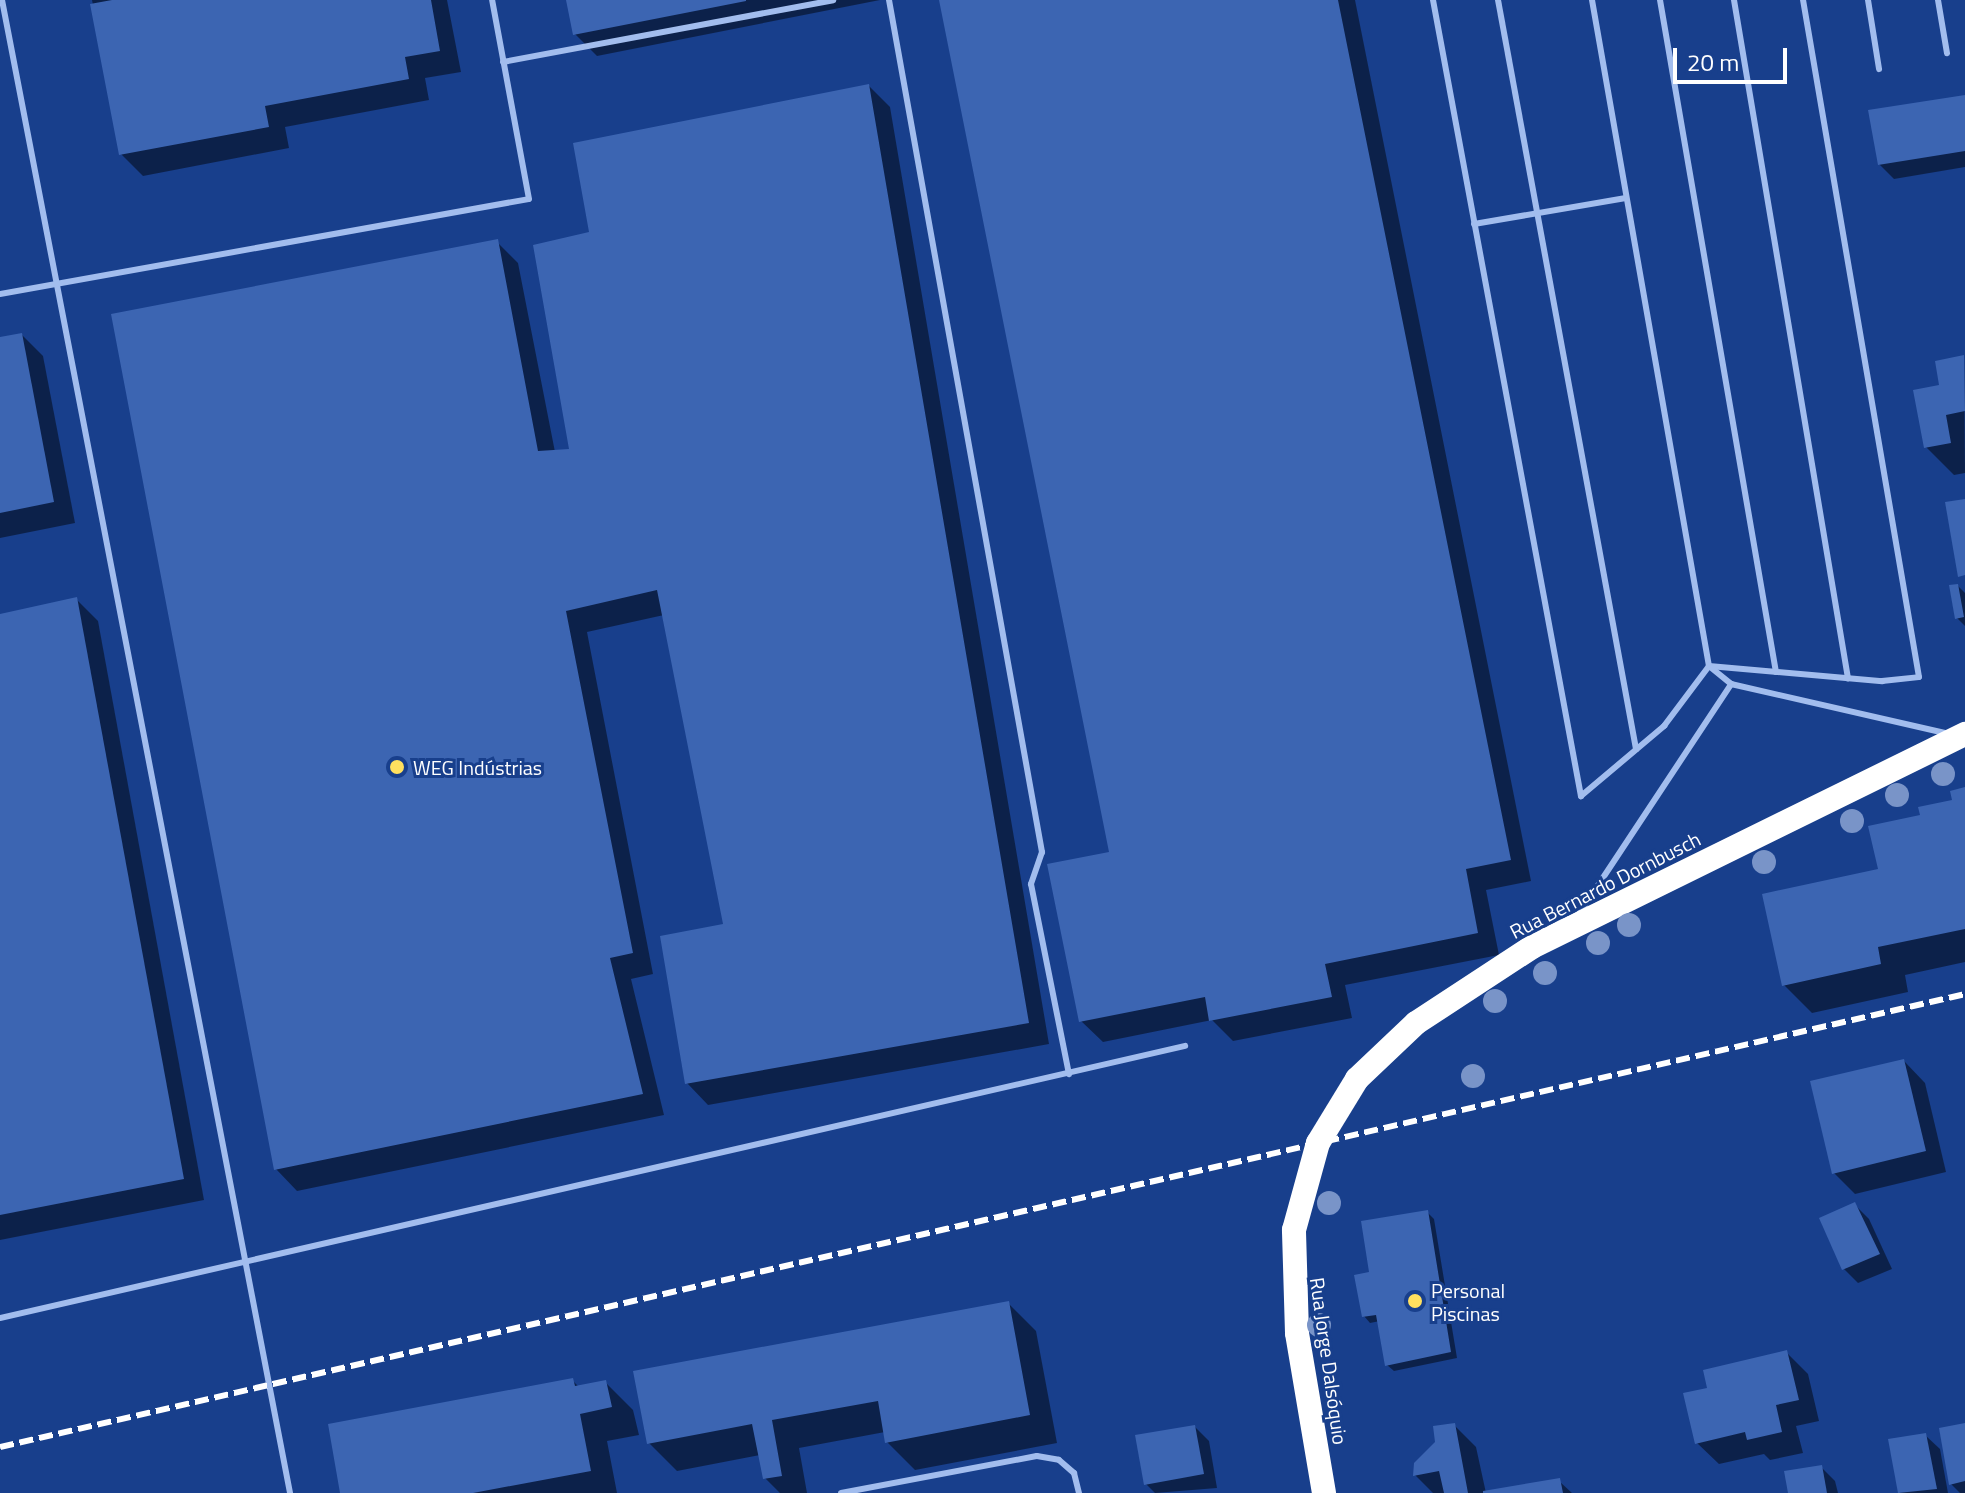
<!DOCTYPE html>
<meta charset="utf-8">
<style>
body{margin:0}
#map{position:relative;width:1965px;height:1493px;overflow:hidden;background:#183f8c;font-family:"Titillium Web",sans-serif}
div>[style]{position:absolute}
.shadow>*{inset:0;background:#0007}
.building>*{inset:0;background:#3c65b2}
.lane>*{height:6px;margin:-3px;padding:0 3px;transform-origin:3px;border-radius:3px;background:#a2bdee}
.highway>*{height:24px;margin:-12px;padding:0 12px;transform-origin:12px;border-radius:12px;background:#fff}
.rail>*{height:6px;margin-top:-3px;transform-origin:0;background:repeating-linear-gradient(90deg,#fff 0 14px,transparent 0 20px)}
.trees>*{width:24px;height:24px;margin:-12px;border-radius:50%;background:#7994c8}
.dots>*{width:22px;height:22px;translate:-50% -50%;box-sizing:border-box;border:4px solid #183f8c;border-radius:50%}
span{translate:-50% -50%;white-space:nowrap;text-align:center;line-height:1.15;-webkit-text-stroke:6px #183f8c;paint-order:stroke}
.poi-label{font-size:20px;color:#fff}
.left{translate:0 -50%;text-align:left}
.street-label{font-size:20px;color:#fff}
.scale{position:absolute;left:1673px;top:48px;width:114px;height:36px;box-sizing:border-box;border:4px solid #fff;border-top:0;padding-left:10px;font-size:24px;line-height:28px;white-space:nowrap;color:#fff;-webkit-text-stroke:6px #183f8c;paint-order:stroke}
</style>
<div id="map">
<div class="shadow">
<i style="clip-path:polygon(92px 0,447px 0,461px 72px,425px 78px,429px 100px,285px 127px,289px 148px,143px 176px,121px 154px)"></i>
<i style="clip-path:polygon(569px 0,880px 0,597px 56px,575px 34px)"></i>
<i style="clip-path:polygon(941px 0,1355px 0,1531px 881px,1486px 890px,1499px 955px,1345px 985px,1352px 1018px,1233px 1041px,1212px 1020px,1103px 1042px,1081px 1021px,1112px 853px)"></i>
<i style="clip-path:polygon(869px 86px,890px 107px,1049px 1044px,708px 1105px,687px 1083px,725px 925px,664px 615px,587px 632px,653px 974px,631px 979px,664px 1115px,297px 1191px,276px 1169px,497px 242px,518px 263px,555px 452px,572px 451px,591px 233px)"></i>
<i style="clip-path:polygon(1965px 97px,1965px 167px,1894px 179px,1879px 164px)"></i>
<i style="clip-path:polygon(22px 335px,43px 356px,75px 523px,0 538px,0 339px)"></i>
<i style="clip-path:polygon(1964px 358px,1965px 473px,1954px 475px,1926px 447px,1942px 386px)"></i>
<i style="clip-path:polygon(1958px 586px,1965px 593px,1965px 626px,1957px 618px)"></i>
<i style="clip-path:polygon(77px 600px,98px 621px,204px 1200px,0 1240px,0 616px)"></i>
<i style="clip-path:polygon(1965px 789px,1965px 962px,1905px 975px,1908px 992px,1812px 1013px,1784px 985px,1922px 817px,1954px 801px)"></i>
<i style="clip-path:polygon(1904px 1061px,1925px 1083px,1946px 1172px,1855px 1194px,1834px 1173px)"></i>
<i style="clip-path:polygon(1854px 1204px,1869px 1219px,1892px 1269px,1858px 1283px,1844px 1269px,1822px 1219px)"></i>
<i style="clip-path:polygon(1427px 1212px,1434px 1219px,1457px 1358px,1394px 1371px,1387px 1365px,1380px 1321px,1370px 1323px,1364px 1316px,1371px 1274px)"></i>
<i style="clip-path:polygon(1008px 1303px,1036px 1331px,1057px 1443px,915px 1470px,887px 1442px,885px 1432px,799px 1448px,807px 1493px,780px 1493px,765px 1478px,760px 1455px,677px 1471px,649px 1443px)"></i>
<i style="clip-path:polygon(1786px 1352px,1808px 1374px,1819px 1421px,1796px 1426px,1803px 1453px,1770px 1460px,1764px 1454px,1719px 1464px,1697px 1443px,1709px 1389px)"></i>
<i style="clip-path:polygon(572px 1380px,579px 1387px,605px 1382px,633px 1410px,639px 1435px,607px 1441px,617px 1493px,342px 1493px)"></i>
<i style="clip-path:polygon(1454px 1425px,1476px 1447px,1486px 1493px,1559px 1481px,1572px 1493px,1433px 1493px,1415px 1475px)"></i>
<i style="clip-path:polygon(1965px 1425px,1965px 1493px,1960px 1493px,1951px 1484px)"></i>
<i style="clip-path:polygon(1195px 1427px,1209px 1441px,1217px 1488px,1155px 1493px,1146px 1484px)"></i>
<i style="clip-path:polygon(1925px 1435px,1940px 1449px,1948px 1493px,1900px 1493px,1890px 1441px)"></i>
<i style="clip-path:polygon(1821px 1467px,1835px 1481px,1838px 1493px,1790px 1493px)"></i>
</div>
<div class="building">
<i style="clip-path:polygon(112px 0,431px 0,440px 51px,405px 57px,409px 79px,265px 106px,269px 127px,119px 155px,90px 4px)"></i>
<i style="clip-path:polygon(566px 0,746px 0,746px 1px,573px 35px)"></i>
<i style="clip-path:polygon(939px 0,1338px 0,1511px 860px,1466px 869px,1478px 933px,1325px 964px,1332px 997px,1209px 1021px,1205px 997px,1079px 1022px,1047px 864px,1109px 852px)"></i>
<i style="clip-path:polygon(869px 84px,1029px 1023px,685px 1084px,660px 936px,723px 924px,657px 590px,566px 611px,633px 953px,610px 958px,643px 1094px,274px 1170px,111px 314px,498px 239px,538px 451px,569px 449px,533px 245px,589px 232px,573px 143px)"></i>
<i style="clip-path:polygon(1965px 95px,1965px 151px,1878px 165px,1868px 110px)"></i>
<i style="clip-path:polygon(22px 333px,54px 502px,0 513px,0 337px)"></i>
<i style="clip-path:polygon(1964px 355px,1965px 411px,1946px 415px,1951px 443px,1924px 448px,1913px 390px,1939px 385px,1935px 361px)"></i>
<i style="clip-path:polygon(1965px 499px,1965px 575px,1958px 577px,1945px 502px)"></i>
<i style="clip-path:polygon(1958px 584px,1964px 617px,1955px 619px,1949px 585px)"></i>
<i style="clip-path:polygon(77px 597px,184px 1179px,0 1215px,0 614px)"></i>
<i style="clip-path:polygon(1965px 787px,1965px 929px,1878px 947px,1881px 964px,1782px 986px,1762px 894px,1878px 869px,1868px 826px,1920px 815px,1918px 807px,1952px 800px,1950px 791px)"></i>
<i style="clip-path:polygon(1904px 1059px,1926px 1151px,1832px 1174px,1810px 1081px)"></i>
<i style="clip-path:polygon(1855px 1202px,1880px 1254px,1842px 1270px,1819px 1218px)"></i>
<i style="clip-path:polygon(1428px 1210px,1451px 1352px,1385px 1366px,1376px 1315px,1362px 1317px,1354px 1275px,1369px 1272px,1361px 1221px)"></i>
<i style="clip-path:polygon(1009px 1301px,1030px 1415px,885px 1443px,878px 1401px,772px 1420px,782px 1476px,763px 1479px,752px 1424px,647px 1444px,633px 1371px)"></i>
<i style="clip-path:polygon(1787px 1350px,1799px 1400px,1776px 1405px,1782px 1432px,1747px 1440px,1745px 1432px,1695px 1444px,1683px 1393px,1707px 1388px,1703px 1370px)"></i>
<i style="clip-path:polygon(573px 1378px,575px 1386px,606px 1380px,612px 1407px,580px 1414px,591px 1471px,473px 1493px,340px 1493px,328px 1424px)"></i>
<i style="clip-path:polygon(1455px 1423px,1468px 1493px,1444px 1493px,1439px 1471px,1413px 1476px,1414px 1463px,1435px 1442px,1433px 1426px)"></i>
<i style="clip-path:polygon(1965px 1423px,1965px 1481px,1949px 1485px,1939px 1428px)"></i>
<i style="clip-path:polygon(1195px 1425px,1204px 1474px,1144px 1485px,1135px 1435px)"></i>
<i style="clip-path:polygon(1926px 1433px,1937px 1489px,1898px 1493px,1888px 1439px)"></i>
<i style="clip-path:polygon(1822px 1465px,1827px 1493px,1788px 1493px,1784px 1471px)"></i>
<i style="clip-path:polygon(1560px 1478px,1563px 1493px,1483px 1493px,1483px 1491px)"></i>
</div>
<div class="lane">
<i style="left:2px;top:0;width:1521px;rotate:79.08deg"></i>
<i style="left:889px;top:0;width:866px;rotate:79.82deg"></i>
<i style="left:1042px;top:852px;width:34px;rotate:109deg"></i>
<i style="left:1031px;top:884px;width:194px;rotate:78.7deg"></i>
<i style="left:1433px;top:0;width:810px;rotate:79.47deg"></i>
<i style="left:1581px;top:796px;width:109px;rotate:-40.1deg"></i>
<i style="left:1664px;top:726px;width:75px;rotate:-53.1deg"></i>
<i style="left:1709px;top:666px;width:174px;rotate:5deg"></i>
<i style="left:1882px;top:681px;width:37px;rotate:-6deg"></i>
<i style="left:1919px;top:677px;width:687px;rotate:-99.72deg"></i>
<i style="left:1498px;top:0;width:762px;rotate:79.56deg"></i>
<i style="left:1592px;top:0;width:676px;rotate:80.04deg"></i>
<i style="left:1709px;top:666px;width:28px;rotate:39deg"></i>
<i style="left:1731px;top:684px;width:224px;rotate:12.9deg"></i>
<i style="left:1660px;top:0;width:682px;rotate:80.21deg"></i>
<i style="left:1734px;top:0;width:688px;rotate:80.46deg"></i>
<i style="left:1868px;top:0;width:70px;rotate:80.9deg"></i>
<i style="left:1938px;top:0;width:54px;rotate:80.4deg"></i>
<i style="left:503px;top:62px;width:336px;rotate:-10.6deg"></i>
<i style="left:1474px;top:224px;width:154px;rotate:-9.7deg"></i>
<i style="left:0;top:294px;width:537px;rotate:-10.18deg"></i>
<i style="left:529px;top:199px;width:202px;rotate:-100.5deg"></i>
<i style="left:1579px;top:914px;width:276px;rotate:-56.5deg"></i>
<i style="left:0;top:1318px;width:1216px;rotate:-12.93deg"></i>
<i style="left:841px;top:1493px;width:199px;rotate:-10.7deg"></i>
<i style="left:1037px;top:1456px;width:22px;rotate:10deg"></i>
<i style="left:1059px;top:1460px;width:20px;rotate:41deg"></i>
<i style="left:1074px;top:1473px;width:21px;rotate:76deg"></i>
</div>
<div class="highway">
<i style="left:1324px;top:1493px;width:162px;rotate:-99.6deg"></i>
<i style="left:1297px;top:1333px;width:103px;rotate:-91.7deg"></i>
<i style="left:1294px;top:1230px;width:90px;rotate:-74.6deg"></i>
<i style="left:1318px;top:1143px;width:75px;rotate:-58.6deg"></i>
<i style="left:1357px;top:1079px;width:81px;rotate:-43.5deg"></i>
<i style="left:1416px;top:1023px;width:139px;rotate:-33.2deg"></i>
<i style="left:1532px;top:947px;width:483px;rotate:-26.2deg"></i>
</div>
<div class="rail">
<i style="left:0;top:1447px;width:2017px;rotate:-12.98deg"></i>
</div>
<div class="trees">
<i style="left:1943px;top:774px"></i>
<i style="left:1897px;top:795px"></i>
<i style="left:1852px;top:821px"></i>
<i style="left:1764px;top:862px"></i>
<i style="left:1629px;top:925px"></i>
<i style="left:1598px;top:943px"></i>
<i style="left:1545px;top:973px"></i>
<i style="left:1495px;top:1001px"></i>
<i style="left:1473px;top:1076px"></i>
<i style="left:1329px;top:1203px"></i>
<i style="left:1319px;top:1325px"></i>
</div>
<div class="dots">
<i style="left:397px;top:767px;background:#ffe05f"></i>
<i style="left:1415px;top:1301px;background:#ffe05f"></i>
</div>
<div class="poi-label">
<span class="left" style="left:413px;top:767px">WEG Indústrias</span>
<span class="left" style="left:1431px;top:1302px">Personal<br>Piscinas</span>
</div>
<div class="street-label">
<span style="left:1605px;top:885px;rotate:-27deg">Rua Bernardo Dornbusch</span>
<span style="left:1329px;top:1361px;rotate:82deg">Rua Jorge Dalsóquio</span>
</div>
<div class="scale">20 m</div>
</div>
